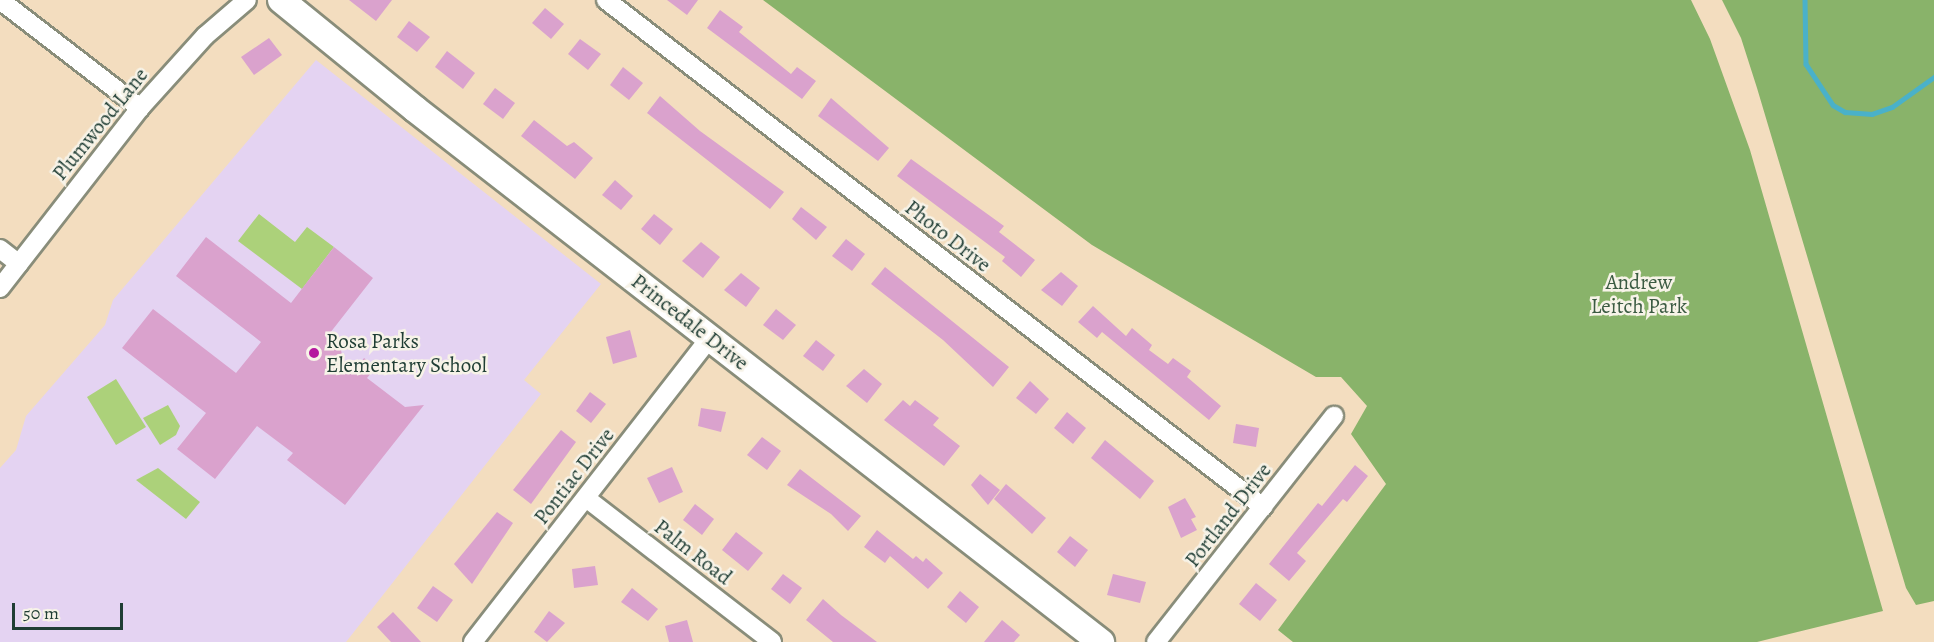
<!DOCTYPE html>
<style>
body{margin:0}
#map{position:relative;width:1934px;height:642px;overflow:hidden;background:#f3ddbf;font-family:Alegreya,serif}
div>[style]{position:absolute}
.built>*{inset:0;background:#e4d3f2}
.green>*{inset:0;background:#acd17a}
.forest>*{inset:0;background:#89b36a}
.stream>*{height:4.5px;margin:-2.25px;padding:0 2.25px;transform-origin:2.25px;border-radius:2.25px;background:#4ab1c9}
.building>*{inset:0;background:#daa2cd}
.roads{filter:drop-shadow(2px 0 #898d7a) drop-shadow(-2px 0 #898d7a) drop-shadow(0 2px #898d7a) drop-shadow(0 -2px #898d7a)}
.street>*{height:18px;margin:-9px;padding:0 9px;transform-origin:9px;border-radius:9px;background:#fff}
.secondary>*{height:26px;margin:-13px;padding:0 13px;transform-origin:13px;border-radius:13px;background:#fff}
.dots>*{width:16px;height:16px;translate:-50% -50%;box-sizing:border-box;border:3px solid #f7f3e8;border-radius:50%}
span{translate:-50% -50%;white-space:nowrap;text-align:center;line-height:1.15;-webkit-text-stroke:5px #f7f3e8;paint-order:stroke}
.street-label{font-size:21px;color:#1f3d34}
.park-label{font-size:21px;color:#3b5b42}
.poi-label{font-size:21px;color:#1f3d34}
.left{translate:0 -50%;text-align:left}
.scale{position:absolute;left:12px;top:603px;width:111px;height:27px;box-sizing:border-box;border:3px solid #1f3d34;border-top:0;padding-left:8px;font-size:18px;line-height:21px;white-space:nowrap;color:#1f3d34;-webkit-text-stroke:4px #f7f3e8;paint-order:stroke}
</style>
<div id="map">
<div class="built">
<i style="clip-path:polygon(316px 60px,601px 284px,524px 380px,541px 394px,346px 642px,0 642px,0 468px,16px 450px,26px 416px,105px 325px,113px 300px)"></i>
</div>
<div class="green">
<i style="clip-path:polygon(259px 214px,295px 242px,307px 227px,334px 247px,302px 289px,238px 241px)"></i>
<i style="clip-path:polygon(116px 379px,146px 427px,116px 445px,87px 397px)"></i>
<i style="clip-path:polygon(168px 405px,180px 426px,176px 435px,160px 445px,143px 418px)"></i>
<i style="clip-path:polygon(158px 468px,200px 502px,186px 519px,136px 480px)"></i>
</div>
<div class="forest">
<i style="clip-path:polygon(763px 0,1691px 0,1710px 39px,1750px 150px,1883px 611px,1757px 642px,1293px 642px,1278px 630px,1386px 484px,1351px 434px,1367px 406px,1341px 377px,1316px 377px,1092px 245px)"></i>
<i style="clip-path:polygon(1722px 0,1934px 0,1934px 601px,1916px 605px,1906px 588px,1757px 88px,1741px 38px)"></i>
</div>
<div class="stream">
<i style="left:1805px;top:0;width:64px;rotate:89.1deg"></i>
<i style="left:1806px;top:64px;width:49px;rotate:56.6deg"></i>
<i style="left:1833px;top:105px;width:14px;rotate:30deg"></i>
<i style="left:1845px;top:112px;width:27px;rotate:4deg"></i>
<i style="left:1872px;top:114px;width:21px;rotate:-19deg"></i>
<i style="left:1892px;top:107px;width:52px;rotate:-35.5deg"></i>
</div>
<div class="building">
<i style="clip-path:polygon(349px 0,392px 0,376px 21px)"></i>
<i style="clip-path:polygon(667px 0,698px 0,687px 15px)"></i>
<i style="clip-path:polygon(545px 8px,564px 24px,551px 39px,532px 23px)"></i>
<i style="clip-path:polygon(720px 10px,743px 27px,739px 32px,791px 74px,797px 67px,816px 81px,802px 99px,707px 28px)"></i>
<i style="clip-path:polygon(409px 21px,430px 37px,417px 52px,397px 37px)"></i>
<i style="clip-path:polygon(269px 38px,282px 55px,254px 75px,241px 57px)"></i>
<i style="clip-path:polygon(580px 39px,601px 54px,588px 70px,568px 54px)"></i>
<i style="clip-path:polygon(447px 51px,475px 73px,463px 89px,435px 67px)"></i>
<i style="clip-path:polygon(623px 67px,643px 83px,629px 100px,610px 85px)"></i>
<i style="clip-path:polygon(495px 88px,515px 103px,503px 119px,483px 104px)"></i>
<i style="clip-path:polygon(660px 96px,700px 131px,784px 192px,770px 209px,647px 113px)"></i>
<i style="clip-path:polygon(831px 98px,889px 148px,878px 161px,818px 116px)"></i>
<i style="clip-path:polygon(534px 120px,567px 146px,574px 142px,593px 158px,575px 179px,521px 136px)"></i>
<i style="clip-path:polygon(911px 159px,1004px 226px,999px 232px,1035px 260px,1021px 277px,1002px 261px,1005px 257px,897px 176px)"></i>
<i style="clip-path:polygon(615px 180px,633px 196px,621px 210px,602px 195px)"></i>
<i style="clip-path:polygon(801px 207px,827px 227px,816px 240px,792px 219px)"></i>
<i style="clip-path:polygon(654px 214px,673px 229px,660px 245px,641px 229px)"></i>
<i style="clip-path:polygon(206px 237px,291px 303px,334px 247px,373px 278px,330px 333px,339px 340px,343px 360px,356px 370px,364px 358px,376px 367px,367px 378px,405px 407px,424px 405px,345px 505px,287px 460px,293px 453px,257px 426px,215px 479px,177px 449px,206px 413px,122px 348px,153px 309px,236px 373px,261px 342px,176px 276px)"></i>
<i style="clip-path:polygon(846px 239px,865px 254px,852px 271px,832px 256px)"></i>
<i style="clip-path:polygon(701px 242px,720px 257px,703px 278px,682px 261px)"></i>
<i style="clip-path:polygon(885px 267px,1009px 367px,993px 387px,943px 340px,871px 284px)"></i>
<i style="clip-path:polygon(1061px 272px,1078px 286px,1062px 306px,1041px 290px)"></i>
<i style="clip-path:polygon(741px 273px,760px 288px,746px 307px,724px 290px)"></i>
<i style="clip-path:polygon(1093px 306px,1126px 336px,1132px 328px,1152px 345px,1149px 350px,1168px 364px,1173px 358px,1191px 371px,1187px 377px,1221px 406px,1209px 420px,1102px 332px,1097px 338px,1078px 322px)"></i>
<i style="clip-path:polygon(776px 309px,796px 325px,783px 340px,763px 325px)"></i>
<i style="clip-path:polygon(630px 330px,637px 357px,613px 364px,606px 337px)"></i>
<i style="clip-path:polygon(816px 340px,835px 355px,823px 371px,803px 356px)"></i>
<i style="clip-path:polygon(864px 369px,882px 384px,867px 403px,846px 386px)"></i>
<i style="clip-path:polygon(1030px 381px,1049px 399px,1036px 414px,1016px 398px)"></i>
<i style="clip-path:polygon(590px 392px,606px 404px,591px 423px,576px 411px)"></i>
<i style="clip-path:polygon(903px 400px,910px 406px,915px 400px,939px 418px,933px 425px,960px 446px,944px 466px,884px 420px)"></i>
<i style="clip-path:polygon(701px 408px,726px 412px,721px 432px,698px 426px)"></i>
<i style="clip-path:polygon(1067px 412px,1086px 428px,1073px 444px,1054px 428px)"></i>
<i style="clip-path:polygon(1236px 424px,1259px 428px,1256px 447px,1233px 443px)"></i>
<i style="clip-path:polygon(561px 430px,576px 442px,531px 504px,513px 490px)"></i>
<i style="clip-path:polygon(762px 437px,781px 451px,767px 470px,747px 455px)"></i>
<i style="clip-path:polygon(1105px 440px,1154px 481px,1140px 499px,1091px 458px)"></i>
<i style="clip-path:polygon(1355px 465px,1368px 476px,1347px 502px,1343px 499px,1297px 553px,1306px 561px,1289px 581px,1269px 564px,1318px 503px,1322px 506px)"></i>
<i style="clip-path:polygon(672px 467px,683px 492px,659px 503px,647px 478px)"></i>
<i style="clip-path:polygon(800px 469px,861px 516px,848px 531px,831px 514px,787px 485px)"></i>
<i style="clip-path:polygon(980px 474px,1000px 490px,988px 505px,971px 485px)"></i>
<i style="clip-path:polygon(1006px 484px,1046px 518px,1032px 534px,994px 499px)"></i>
<i style="clip-path:polygon(1185px 498px,1196px 517px,1191px 519px,1197px 530px,1181px 538px,1168px 507px)"></i>
<i style="clip-path:polygon(695px 504px,714px 519px,702px 535px,683px 520px)"></i>
<i style="clip-path:polygon(497px 512px,513px 523px,472px 584px,454px 564px)"></i>
<i style="clip-path:polygon(877px 530px,913px 559px,916px 556px,923px 562px,926px 558px,943px 573px,928px 589px,890px 556px,885px 563px,864px 547px)"></i>
<i style="clip-path:polygon(736px 532px,763px 553px,748px 571px,722px 550px)"></i>
<i style="clip-path:polygon(1070px 536px,1088px 550px,1075px 567px,1057px 552px)"></i>
<i style="clip-path:polygon(595px 566px,598px 585px,574px 588px,572px 569px)"></i>
<i style="clip-path:polygon(783px 574px,802px 588px,790px 604px,771px 589px)"></i>
<i style="clip-path:polygon(1113px 574px,1146px 582px,1140px 603px,1107px 595px)"></i>
<i style="clip-path:polygon(1256px 583px,1277px 600px,1260px 621px,1239px 604px)"></i>
<i style="clip-path:polygon(433px 586px,453px 600px,437px 622px,417px 608px)"></i>
<i style="clip-path:polygon(632px 588px,658px 609px,648px 621px,621px 602px)"></i>
<i style="clip-path:polygon(960px 591px,979px 607px,966px 623px,947px 607px)"></i>
<i style="clip-path:polygon(823px 599px,841px 615px,877px 642px,833px 642px,811px 624px,806px 620px)"></i>
<i style="clip-path:polygon(549px 611px,565px 623px,547px 642px,534px 632px)"></i>
<i style="clip-path:polygon(393px 612px,409px 629px,421px 642px,391px 642px,377px 627px)"></i>
<i style="clip-path:polygon(687px 620px,693px 642px,669px 642px,665px 626px)"></i>
<i style="clip-path:polygon(1002px 620px,1020px 635px,1014px 642px,984px 642px)"></i>
</div>
<div class="roads">
<div class="street">
<i style="left:0;top:0;width:177px;rotate:37.6deg"></i>
<i style="left:606px;top:0;width:830px;rotate:37.66deg"></i>
<i style="left:0;top:249px;width:24px;rotate:38deg"></i>
<i style="left:0;top:288px;width:228px;rotate:-52.1deg"></i>
<i style="left:140px;top:108px;width:97px;rotate:-47.9deg"></i>
<i style="left:205px;top:36px;width:55px;rotate:-40.6deg"></i>
<i style="left:586px;top:498px;width:235px;rotate:37.7deg"></i>
<i style="left:473px;top:642px;width:385px;rotate:-52.1deg"></i>
<i style="left:1156px;top:642px;width:288px;rotate:-51.8deg"></i>
</div>
<div class="secondary">
<i style="left:281px;top:0;width:173px;rotate:39.1deg"></i>
<i style="left:415px;top:109px;width:869px;rotate:37.85deg"></i>
</div>
</div>
<div class="dots">
<i style="left:314px;top:353px;background:#b5179e"></i>
</div>
<div class="street-label">
<span style="left:100px;top:124px;rotate:-51deg">Plumwood Lane</span>
<span style="left:948px;top:236px;rotate:38deg">Photo Drive</span>
<span style="left:690px;top:322px;rotate:38deg">Princedale Drive</span>
<span style="left:574px;top:476px;rotate:-52deg">Pontiac Drive</span>
<span style="left:1228px;top:515px;rotate:-52deg">Portland Drive</span>
<span style="left:693px;top:552px;rotate:38deg">Palm Road</span>
</div>
<div class="park-label">
<span style="left:1639px;top:294px">Andrew<br>Leitch Park</span>
</div>
<div class="poi-label">
<span class="left" style="left:326px;top:353px">Rosa Parks<br>Elementary School</span>
</div>
<div class="scale">50 m</div>
</div>
